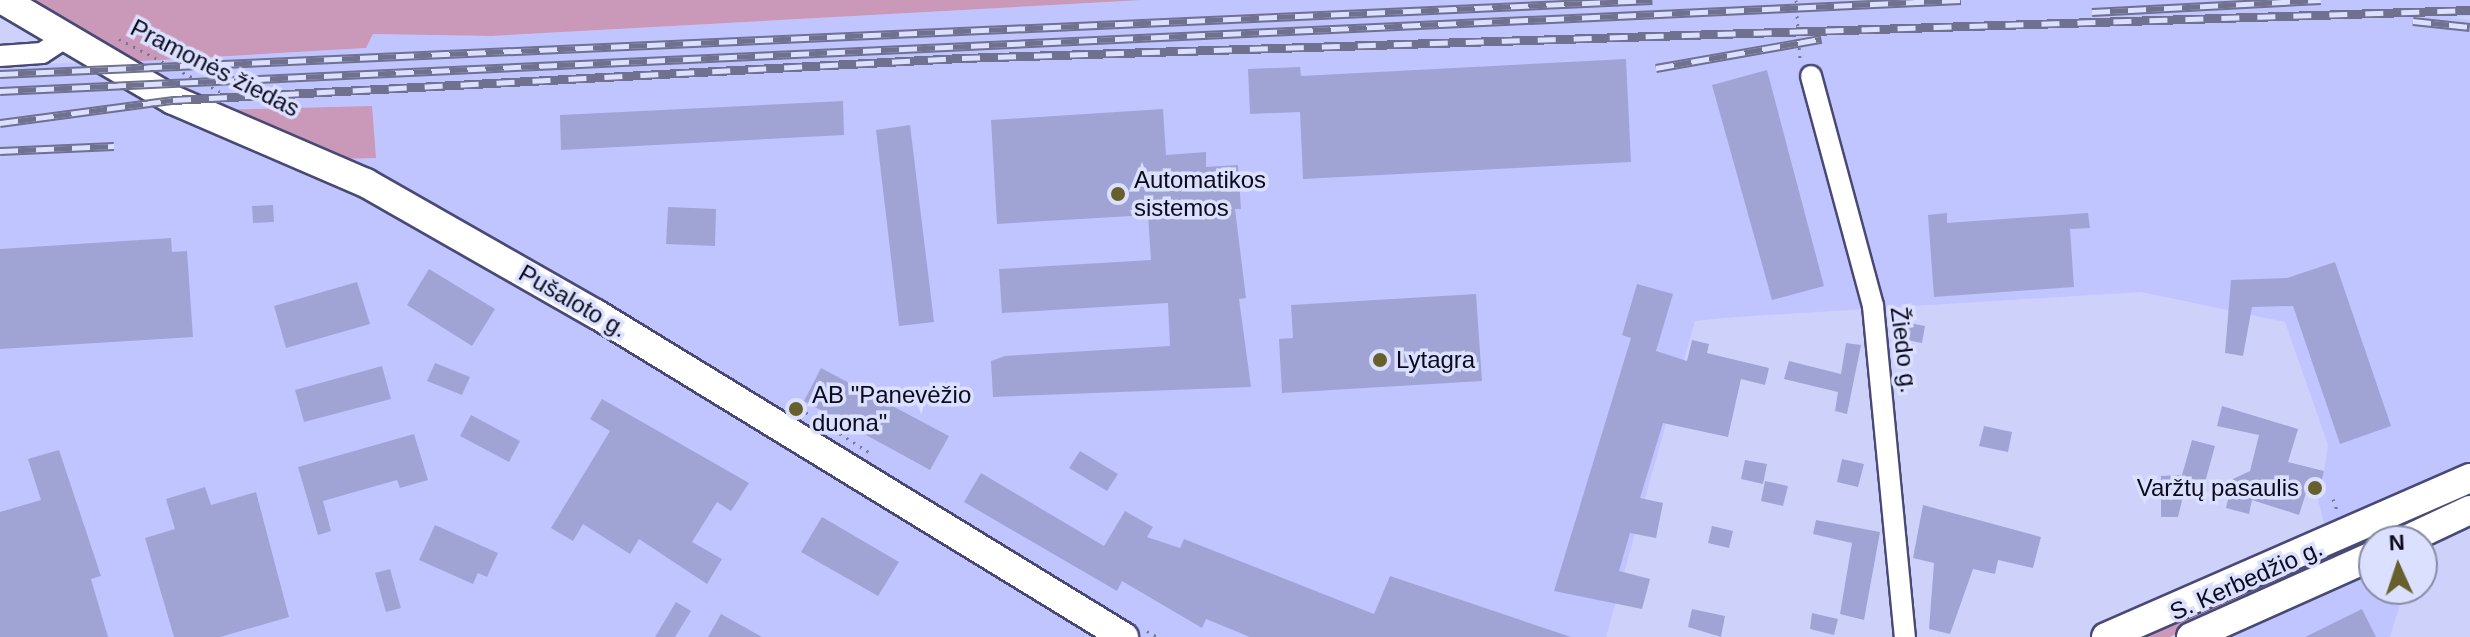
<!DOCTYPE html>
<meta charset="utf-8">
<style>
body{margin:0}
#map{position:relative;width:2470px;height:637px;overflow:hidden;background:#ced2fb;font-family:Arial,sans-serif}
div>[style]{position:absolute}
.built>*{inset:0;background:#c0c5ff}
.green>*{inset:0;background:#ca98b8}
.building>*{inset:0;background:#a0a4d5}
.path>*{height:3px;margin-top:-1.5px;transform-origin:0;background:repeating-linear-gradient(90deg,#767896 0 2px,transparent 0 8px)}
.roads{filter:drop-shadow(2px 0 #484a75) drop-shadow(-2px 0 #484a75) drop-shadow(0 2px #484a75) drop-shadow(0 -2px #484a75)}
.street>*{height:20px;margin:-10px;padding:0 10px;transform-origin:10px;border-radius:10px;background:#fff}
.secondary>*{height:28px;margin:-14px;padding:0 14px;transform-origin:14px;border-radius:14px;background:#fff}
.rail>*{height:9px;margin-top:-4.5px;transform-origin:0;background:repeating-linear-gradient(90deg,#dce0ff 0 18px,#6f718e 0 36px);box-sizing:border-box;border-block:2px solid #6f718e}
.dots>*{width:22px;height:22px;translate:-50% -50%;box-sizing:border-box;border:4px solid #dce0ff;border-radius:50%}
span{translate:-50% -50%;white-space:nowrap;text-align:center;line-height:1.15;-webkit-text-stroke:7px #dce0ff;paint-order:stroke}
.street-label{font-size:24px;color:#0b0b1c}
.poi-label{font-size:24px;color:#0b0b1c}
.left{translate:0 -50%;text-align:left}
.right{translate:-100% -50%;text-align:right}
.north{position:absolute;left:2358px;top:525px;width:80px;height:80px;box-sizing:border-box;background:#dce0ff;border:2px solid #888ba4;border-radius:50%;rotate:357deg;font-size:22px;font-weight:700;line-height:32px;text-align:center;color:#0b0b1c}
.north::after{content:'';display:block;margin:auto;width:28px;height:36px;background:#68602c;clip-path:polygon(50% 0,100% 100%,50% 72%,0 100%)}
</style>
<div id="map">
<div class="built">
<i style="clip-path:polygon(1143px 0,2470px 0,2470px 16px,2449px 17px,2470px 20px,2470px 466px,2327px 534px,2317px 496px,2261px 481px,2324px 471px,2328px 445px,2285px 322px,2141px 292px,1736px 317px,1695px 321px,1606px 637px,0 637px,0 64px,84px 63px,160px 110px,271px 161px,376px 158px,211px 110px,125px 62px,366px 48px,373px 34px,492px 36px)"></i>
<i style="clip-path:polygon(2374px 565px,2374px 589px,2405px 589px,2390px 637px,2217px 637px)"></i>
</div>
<div class="green">
<i style="clip-path:polygon(25px 0,1143px 0,492px 36px,373px 34px,366px 48px,125px 62px)"></i>
<i style="clip-path:polygon(372px 106px,376px 158px,341px 159px,211px 110px)"></i>
<i style="clip-path:polygon(2469px 492px,2468px 498px,2170px 637px,2134px 637px)"></i>
</div>
<div class="building">
<i style="clip-path:polygon(1626px 59px,1631px 162px,1303px 179px,1300px 112px,1250px 114px,1248px 69px,1300px 67px,1301px 76px)"></i>
<i style="clip-path:polygon(1767px 70px,1824px 286px,1772px 300px,1712px 85px)"></i>
<i style="clip-path:polygon(843px 101px,844px 135px,561px 150px,560px 115px)"></i>
<i style="clip-path:polygon(1163px 109px,1166px 155px,1206px 152px,1206px 167px,1238px 165px,1241px 209px,1235px 209px,1246px 298px,1239px 299px,1251px 387px,993px 397px,991px 361px,1005px 356px,1170px 346px,1168px 303px,1002px 313px,999px 269px,1151px 260px,1148px 215px,997px 224px,991px 120px)"></i>
<i style="clip-path:polygon(910px 125px,934px 322px,899px 326px,876px 130px)"></i>
<i style="clip-path:polygon(273px 205px,274px 222px,253px 223px,252px 206px)"></i>
<i style="clip-path:polygon(668px 207px,716px 209px,715px 246px,666px 244px)"></i>
<i style="clip-path:polygon(1947px 213px,1947px 223px,2088px 213px,2090px 228px,2070px 229px,2074px 287px,1934px 297px,1928px 215px)"></i>
<i style="clip-path:polygon(171px 238px,172px 252px,187px 251px,193px 337px,0 349px,0 249px)"></i>
<i style="clip-path:polygon(2335px 262px,2391px 426px,2340px 444px,2293px 306px,2252px 307px,2243px 356px,2225px 353px,2231px 280px,2287px 278px)"></i>
<i style="clip-path:polygon(429px 269px,495px 309px,472px 346px,407px 305px)"></i>
<i style="clip-path:polygon(357px 282px,370px 324px,286px 348px,274px 306px)"></i>
<i style="clip-path:polygon(1637px 284px,1673px 294px,1656px 351px,1687px 361px,1692px 340px,1709px 344px,1707px 353px,1769px 368px,1765px 385px,1741px 379px,1728px 437px,1663px 423px,1640px 498px,1663px 503px,1656px 538px,1630px 533px,1619px 571px,1650px 579px,1642px 609px,1554px 591px,1631px 338px,1622px 335px)"></i>
<i style="clip-path:polygon(1476px 294px,1482px 381px,1282px 393px,1279px 339px,1293px 338px,1291px 305px)"></i>
<i style="clip-path:polygon(1899px 321px,1925px 326px,1922px 343px,1896px 338px)"></i>
<i style="clip-path:polygon(1846px 343px,1861px 345px,1847px 414px,1835px 411px,1838px 392px,1784px 379px,1789px 361px,1841px 374px)"></i>
<i style="clip-path:polygon(435px 363px,470px 377px,462px 395px,427px 381px)"></i>
<i style="clip-path:polygon(382px 366px,391px 399px,304px 422px,295px 390px)"></i>
<i style="clip-path:polygon(821px 368px,949px 436px,930px 470px,804px 401px)"></i>
<i style="clip-path:polygon(602px 399px,749px 483px,731px 511px,717px 502px,692px 542px,722px 559px,707px 584px,639px 539px,630px 554px,583px 524px,573px 541px,551px 528px,610px 431px,590px 419px)"></i>
<i style="clip-path:polygon(2222px 406px,2298px 429px,2288px 462px,2324px 471px,2318px 496px,2306px 493px,2299px 515px,2252px 500px,2249px 514px,2226px 508px,2233px 479px,2250px 471px,2259px 435px,2217px 426px)"></i>
<i style="clip-path:polygon(471px 415px,520px 441px,509px 462px,460px 436px)"></i>
<i style="clip-path:polygon(1984px 426px,2012px 432px,2008px 452px,1979px 446px)"></i>
<i style="clip-path:polygon(414px 434px,428px 480px,400px 488px,397px 480px,323px 501px,331px 531px,318px 535px,298px 467px)"></i>
<i style="clip-path:polygon(2192px 440px,2215px 446px,2204px 486px,2186px 484px,2178px 517px,2161px 517px,2161px 476px,2182px 475px)"></i>
<i style="clip-path:polygon(59px 450px,101px 576px,91px 579px,108px 637px,0 637px,0 512px,41px 500px,28px 459px)"></i>
<i style="clip-path:polygon(1080px 451px,1118px 474px,1107px 491px,1069px 468px)"></i>
<i style="clip-path:polygon(1842px 459px,1864px 464px,1858px 487px,1837px 482px)"></i>
<i style="clip-path:polygon(1745px 460px,1767px 464px,1763px 484px,1741px 479px)"></i>
<i style="clip-path:polygon(981px 473px,1104px 546px,1125px 511px,1153px 527px,1147px 537px,1180px 548px,1184px 539px,1374px 614px,1390px 576px,1571px 637px,1250px 637px,1206px 619px,1202px 628px,1122px 581px,1117px 591px,964px 502px)"></i>
<i style="clip-path:polygon(1765px 481px,1788px 486px,1783px 506px,1761px 501px)"></i>
<i style="clip-path:polygon(205px 487px,211px 505px,256px 492px,289px 617px,220px 637px,174px 637px,145px 538px,175px 529px,166px 499px)"></i>
<i style="clip-path:polygon(1923px 505px,2041px 537px,2033px 568px,1998px 560px,1995px 574px,1973px 569px,1950px 634px,1929px 629px,1934px 563px,1913px 558px)"></i>
<i style="clip-path:polygon(822px 517px,899px 562px,878px 596px,801px 552px)"></i>
<i style="clip-path:polygon(1816px 520px,1880px 532px,1864px 620px,1840px 614px,1852px 543px,1813px 534px)"></i>
<i style="clip-path:polygon(435px 525px,498px 553px,487px 577px,478px 573px,473px 584px,419px 560px)"></i>
<i style="clip-path:polygon(1712px 526px,1733px 531px,1729px 548px,1708px 543px)"></i>
<i style="clip-path:polygon(390px 569px,401px 608px,386px 612px,375px 573px)"></i>
<i style="clip-path:polygon(676px 602px,691px 611px,675px 637px,655px 637px)"></i>
<i style="clip-path:polygon(1692px 609px,1725px 616px,1721px 637px,1688px 627px)"></i>
<i style="clip-path:polygon(2362px 609px,2376px 637px,2305px 637px)"></i>
<i style="clip-path:polygon(1812px 613px,1838px 619px,1834px 635px,1810px 629px)"></i>
<i style="clip-path:polygon(721px 614px,762px 637px,708px 637px)"></i>
</div>
<div class="path">
<i style="left:1796px;top:0;width:60px;rotate:86.2deg"></i>
<i style="left:119px;top:39px;width:125px;rotate:27.6deg"></i>
<i style="left:799px;top:408px;width:83px;rotate:32.2deg"></i>
<i style="left:2333px;top:499px;width:12px;rotate:70deg"></i>
<i style="left:1147px;top:631px;width:13px;rotate:29deg"></i>
</div>
<div class="roads">
<div class="street">
<i style="left:0;top:56px;width:42px;rotate:-4.1deg"></i>
<i style="left:42px;top:53px;width:30px;rotate:-33deg"></i>
<i style="left:1811px;top:76px;width:238px;rotate:74.9deg"></i>
<i style="left:1873px;top:306px;width:333px;rotate:84.5deg"></i>
</div>
<div class="secondary">
<i style="left:3px;top:0;width:197px;rotate:30.5deg"></i>
<i style="left:173px;top:100px;width:210px;rotate:23.3deg"></i>
<i style="left:366px;top:183px;width:265px;rotate:29.7deg"></i>
<i style="left:596px;top:314px;width:619px;rotate:31.46deg"></i>
<i style="left:2404px;top:541px;width:73px;rotate:-25.2deg"></i>
<i style="left:2106px;top:637px;width:397px;rotate:-23.6deg"></i>
<i style="left:2191px;top:637px;width:201px;rotate:-24.1deg"></i>
</div>
</div>
<div class="rail">
<i style="left:2092px;top:12px;width:229px;rotate:-3deg"></i>
<i style="left:2413px;top:21px;width:57px;rotate:6deg"></i>
<i style="left:1656px;top:68px;width:168px;rotate:-10deg"></i>
<i style="left:0;top:74px;width:1654px;rotate:-2.56deg"></i>
<i style="left:0;top:91px;width:1963px;rotate:-2.66deg"></i>
<i style="left:0;top:123px;width:175px;rotate:-7.6deg"></i>
<i style="left:173px;top:100px;width:790px;rotate:-3.05deg"></i>
<i style="left:962px;top:58px;width:1509px;rotate:-1.82deg"></i>
<i style="left:0;top:151px;width:114px;rotate:-2.5deg"></i>
</div>
<div class="dots">
<i style="left:1118px;top:194px;background:#68602c"></i>
<i style="left:1380px;top:360px;background:#68602c"></i>
<i style="left:796px;top:409px;background:#68602c"></i>
<i style="left:2315px;top:488px;background:#68602c"></i>
</div>
<div class="street-label">
<span style="left:215px;top:68px;rotate:27deg">Pramonės žiedas</span>
<span style="left:573px;top:301px;rotate:30deg">Pušaloto g.</span>
<span style="left:1904px;top:350px;rotate:83deg">Žiedo g.</span>
<span style="left:2246px;top:580px;rotate:-24deg">S. Kerbedžio g.</span>
</div>
<div class="poi-label">
<span class="left" style="left:1134px;top:194px">Automatikos<br>sistemos</span>
<span class="left" style="left:1396px;top:360px">Lytagra</span>
<span class="left" style="left:812px;top:409px">AB "Panevėžio<br>duona"</span>
<span class="right" style="left:2299px;top:488px">Varžtų pasaulis</span>
</div>
<div class="north">N</div>
</div>
